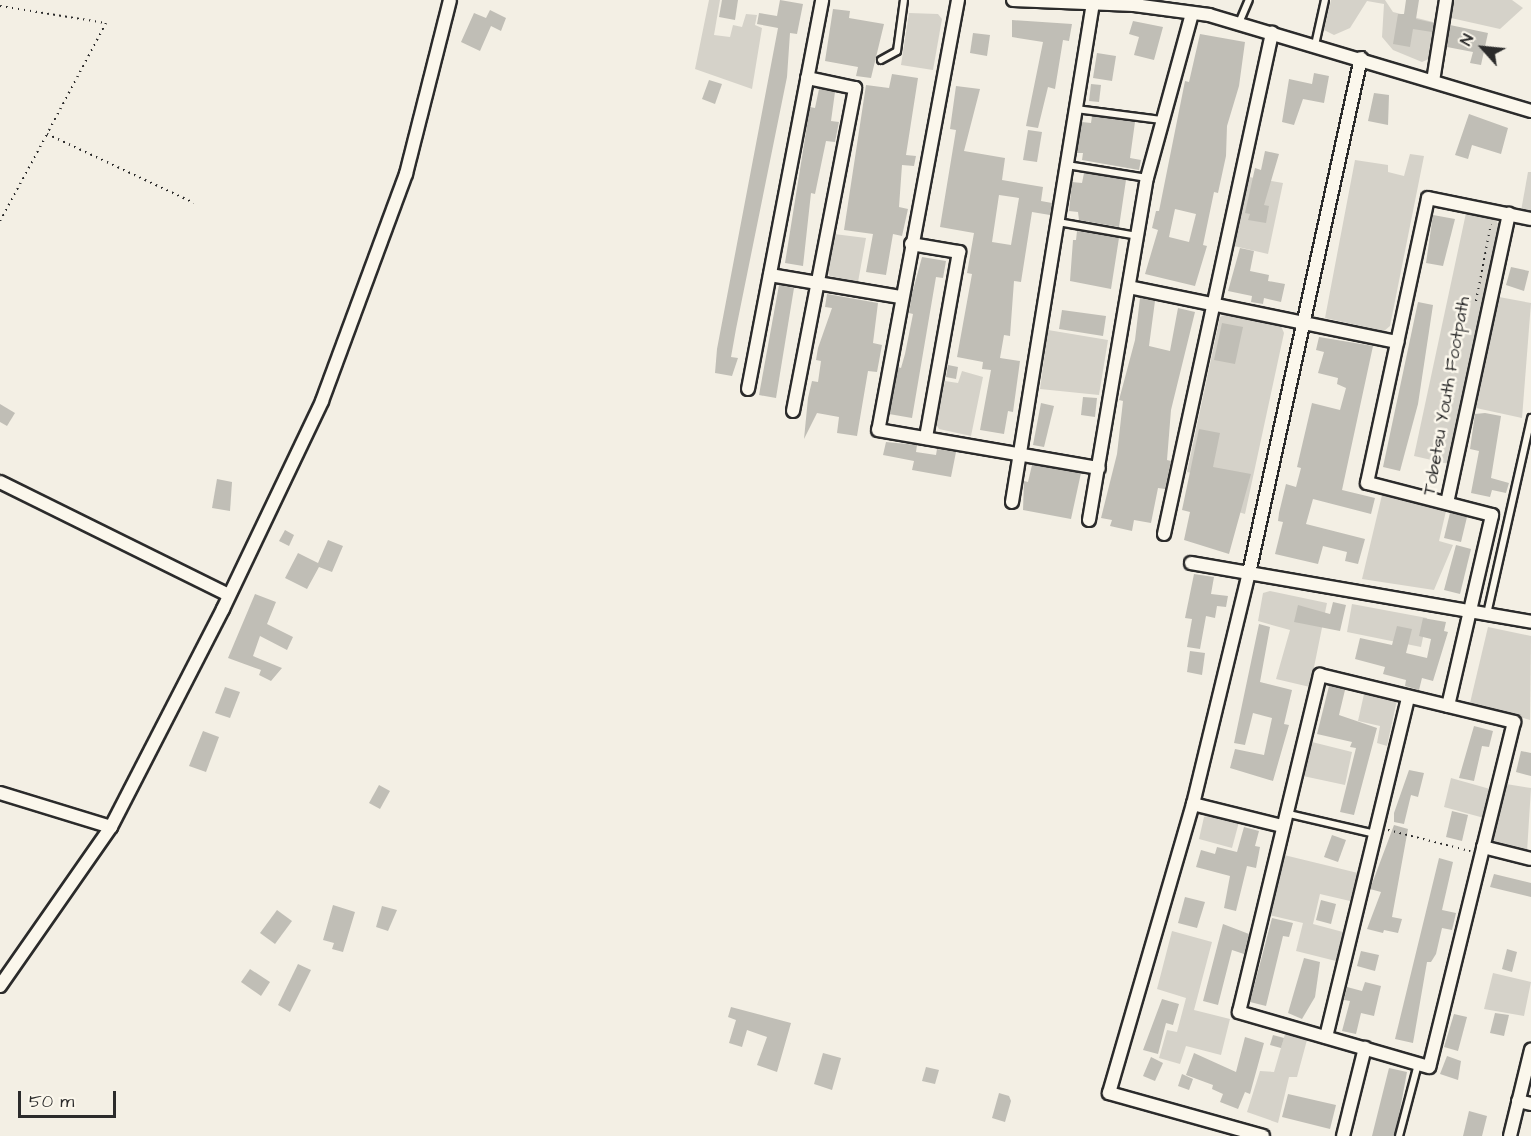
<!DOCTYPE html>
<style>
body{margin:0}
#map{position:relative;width:1531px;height:1136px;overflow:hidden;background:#f3efe4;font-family:"Architects Daughter",sans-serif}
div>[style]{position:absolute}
.green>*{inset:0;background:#d5d2c9}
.building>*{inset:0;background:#c0beb6}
.path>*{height:2px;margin-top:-1px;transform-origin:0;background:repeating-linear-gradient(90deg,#2b2b2b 0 1.5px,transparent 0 6px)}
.roads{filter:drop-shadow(2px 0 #2b2b2b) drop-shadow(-2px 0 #2b2b2b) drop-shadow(0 2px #2b2b2b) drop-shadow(0 -2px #2b2b2b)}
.service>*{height:6px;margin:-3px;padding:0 3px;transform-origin:3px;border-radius:3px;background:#fbf7ec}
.minor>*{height:12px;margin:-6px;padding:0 6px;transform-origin:6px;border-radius:6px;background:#fbf7ec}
span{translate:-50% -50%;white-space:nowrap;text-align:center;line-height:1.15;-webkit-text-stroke:5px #fbf7ec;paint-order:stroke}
.street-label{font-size:18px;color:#2b2b2b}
.north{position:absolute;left:1453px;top:18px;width:60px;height:60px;-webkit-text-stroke:4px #fbf7ec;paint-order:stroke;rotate:297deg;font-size:16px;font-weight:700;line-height:24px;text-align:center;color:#2b2b2b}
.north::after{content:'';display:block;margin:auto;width:21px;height:27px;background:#2b2b2b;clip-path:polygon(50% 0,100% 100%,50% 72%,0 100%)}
.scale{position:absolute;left:18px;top:1091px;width:98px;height:27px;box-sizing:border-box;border:3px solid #2b2b2b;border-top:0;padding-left:8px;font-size:18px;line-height:21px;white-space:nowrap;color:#2b2b2b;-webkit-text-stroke:4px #fbf7ec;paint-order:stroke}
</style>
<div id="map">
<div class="green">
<i style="clip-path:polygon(709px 0,720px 0,714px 35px,730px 37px,733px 25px,742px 27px,746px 14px,757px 15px,755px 25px,762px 28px,752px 89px,695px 69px)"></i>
<i style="clip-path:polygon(1331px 0,1385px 0,1393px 12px,1437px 23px,1431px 58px,1422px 62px,1393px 50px,1382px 37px,1384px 4px,1367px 1px,1350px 28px,1334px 35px,1324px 30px)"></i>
<i style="clip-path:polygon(1453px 0,1512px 0,1523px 8px,1500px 29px,1451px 18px)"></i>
<i style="clip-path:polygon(909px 13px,938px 14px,942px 19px,933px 70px,901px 65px)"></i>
<i style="clip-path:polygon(1410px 154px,1424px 156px,1390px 326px,1384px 331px,1325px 318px,1355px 160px,1388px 165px,1388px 172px,1404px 176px)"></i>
<i style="clip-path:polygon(1528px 172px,1531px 172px,1531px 212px,1521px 211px)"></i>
<i style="clip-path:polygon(1249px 177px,1283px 183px,1268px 254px,1234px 246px)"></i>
<i style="clip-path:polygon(1466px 213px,1495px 218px,1499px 226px,1449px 464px,1414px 456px)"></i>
<i style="clip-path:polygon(834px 234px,866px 238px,858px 282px,830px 276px,827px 272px)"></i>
<i style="clip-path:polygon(1499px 297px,1531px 303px,1522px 418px,1476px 408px)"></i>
<i style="clip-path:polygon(1226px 314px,1281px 326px,1284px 333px,1245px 514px,1216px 505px,1221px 479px,1187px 472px,1220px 317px)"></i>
<i style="clip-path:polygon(1048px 330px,1108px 340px,1099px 395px,1040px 389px)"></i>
<i style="clip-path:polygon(962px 371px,983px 377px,971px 436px,939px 429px,936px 424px,945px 381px,958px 383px)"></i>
<i style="clip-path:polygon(1382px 495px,1446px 511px,1439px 541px,1453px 545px,1434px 590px,1362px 579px)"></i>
<i style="clip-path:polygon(1270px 591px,1327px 603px,1310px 687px,1276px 679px,1290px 630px,1258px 621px,1263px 593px)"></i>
<i style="clip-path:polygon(1352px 604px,1427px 618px,1421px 647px,1347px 632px)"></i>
<i style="clip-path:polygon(1488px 627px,1531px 636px,1530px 720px,1470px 703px)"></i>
<i style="clip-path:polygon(1364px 694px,1397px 700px,1387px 746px,1377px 743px,1380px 726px,1358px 721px)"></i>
<i style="clip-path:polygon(1312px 742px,1352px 752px,1345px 785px,1303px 776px)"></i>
<i style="clip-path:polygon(1451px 778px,1490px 789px,1484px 818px,1444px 807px)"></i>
<i style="clip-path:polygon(1506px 784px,1531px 788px,1527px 852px,1497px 845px,1493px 838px)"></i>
<i style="clip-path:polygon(1213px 814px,1239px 822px,1232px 848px,1199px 839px,1204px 817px)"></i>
<i style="clip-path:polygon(1284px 855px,1358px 873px,1350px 901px,1320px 894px,1313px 924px,1343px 932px,1336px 961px,1296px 951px,1303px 923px,1269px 915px)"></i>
<i style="clip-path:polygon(1172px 931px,1212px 942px,1194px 1010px,1230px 1019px,1221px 1055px,1186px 1046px,1180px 1064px,1159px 1058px,1167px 1030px,1177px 1032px,1186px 998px,1157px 989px)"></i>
<i style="clip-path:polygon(1493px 973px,1531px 982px,1524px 1016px,1484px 1009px)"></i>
<i style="clip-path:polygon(1285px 1034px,1307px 1040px,1297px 1077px,1289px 1077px,1278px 1123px,1247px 1112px,1260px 1071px,1274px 1072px)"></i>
</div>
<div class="building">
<i style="clip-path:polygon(722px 0,738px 0,735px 20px,719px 17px)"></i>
<i style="clip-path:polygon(780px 0,803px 4px,797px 34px,790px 33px,787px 77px,736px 329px,731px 357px,738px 358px,732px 376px,715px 373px,717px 349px,778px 28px,757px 24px,759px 13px,777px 16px)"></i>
<i style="clip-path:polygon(1406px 0,1419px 0,1416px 19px,1434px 23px,1432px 32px,1413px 29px,1410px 47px,1393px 44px,1398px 14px,1404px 14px)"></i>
<i style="clip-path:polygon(833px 9px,850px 11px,849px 18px,884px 24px,871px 78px,856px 76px,858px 67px,825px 61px)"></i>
<i style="clip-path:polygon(490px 10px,506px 18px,501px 31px,491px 26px,480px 51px,461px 42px,474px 13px,486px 18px)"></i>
<i style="clip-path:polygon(1012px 20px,1072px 24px,1069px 41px,1063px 40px,1055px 89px,1048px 87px,1038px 128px,1026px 126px,1043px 42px,1012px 37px)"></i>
<i style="clip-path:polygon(1133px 21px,1163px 27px,1154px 60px,1134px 55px,1139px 37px,1129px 34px)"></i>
<i style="clip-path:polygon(1450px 25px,1488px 33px,1481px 65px,1470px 63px,1473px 52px,1447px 47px)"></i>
<i style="clip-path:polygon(973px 33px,990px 35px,987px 56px,970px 53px)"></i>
<i style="clip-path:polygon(evenodd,1200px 34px,1245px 42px,1239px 86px,1227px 126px,1226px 156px,1218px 193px,1214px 192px,1203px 245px,1207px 246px,1195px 286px,1145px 274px,1158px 230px,1152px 228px,1156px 211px,1159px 211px,1185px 81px,1189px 82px,1200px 34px,1175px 209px,1196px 214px,1189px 242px,1169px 237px,1175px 209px)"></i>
<i style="clip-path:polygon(1097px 53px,1116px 56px,1112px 81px,1093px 78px)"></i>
<i style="clip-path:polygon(1314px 73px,1329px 76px,1324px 103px,1303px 99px,1294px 125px,1282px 122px,1289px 79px,1312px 84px)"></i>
<i style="clip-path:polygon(892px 74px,918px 78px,906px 155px,916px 156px,914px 166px,902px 165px,899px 207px,908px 209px,902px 236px,893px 234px,886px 275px,866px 272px,873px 234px,844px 230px,866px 85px,889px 88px)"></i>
<i style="clip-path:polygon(709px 80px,722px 84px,715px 104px,702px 99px)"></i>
<i style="clip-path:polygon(1091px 84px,1101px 85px,1099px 102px,1089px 101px)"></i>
<i style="clip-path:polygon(evenodd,956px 86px,980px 89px,964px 151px,1005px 158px,1002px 180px,1043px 187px,1041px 201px,1052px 203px,1050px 215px,1032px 212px,1021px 282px,1014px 281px,1010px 336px,1004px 335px,1000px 358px,1020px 361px,1013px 412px,1008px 411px,1004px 434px,980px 430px,991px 370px,982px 369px,983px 362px,957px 357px,972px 274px,967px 273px,974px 233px,940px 227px,956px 130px,950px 129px,956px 86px,999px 195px,1019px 198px,1011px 245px,992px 242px,999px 195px)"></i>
<i style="clip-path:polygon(819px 89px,835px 92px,831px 121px,839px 122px,835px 142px,826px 141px,815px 194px,811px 193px,803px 266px,785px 263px,810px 107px,815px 108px)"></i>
<i style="clip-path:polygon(1374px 93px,1389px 95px,1388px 125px,1368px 121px)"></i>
<i style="clip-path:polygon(1469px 114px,1508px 128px,1501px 154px,1472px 145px,1468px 159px,1455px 155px)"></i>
<i style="clip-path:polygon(1092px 116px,1135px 122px,1130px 158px,1141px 160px,1139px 170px,1082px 160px,1083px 153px,1077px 153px,1082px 122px,1091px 123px)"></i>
<i style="clip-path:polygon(1028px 130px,1042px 132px,1037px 162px,1023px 160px)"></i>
<i style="clip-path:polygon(1265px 151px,1279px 154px,1264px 205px,1269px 206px,1266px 223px,1248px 220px,1250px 214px,1245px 213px,1255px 168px,1261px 170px)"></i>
<i style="clip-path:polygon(1084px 173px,1126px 180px,1119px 227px,1079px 220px,1078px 212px,1069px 211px,1072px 182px,1082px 183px)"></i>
<i style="clip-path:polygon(1433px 215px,1455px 219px,1443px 266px,1426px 263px)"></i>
<i style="clip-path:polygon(1077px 231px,1119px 238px,1111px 289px,1070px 281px,1073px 240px,1076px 240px)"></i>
<i style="clip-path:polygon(1240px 248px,1254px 251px,1250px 271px,1269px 275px,1268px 281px,1285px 284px,1281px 302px,1264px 298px,1263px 304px,1251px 302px,1252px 296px,1228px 291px)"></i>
<i style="clip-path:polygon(922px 257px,946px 261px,943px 278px,936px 277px,912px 418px,889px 414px,898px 367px,901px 368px,905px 354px,913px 314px,909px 313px,912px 294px)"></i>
<i style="clip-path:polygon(1511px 267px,1529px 271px,1524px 291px,1506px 285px)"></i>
<i style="clip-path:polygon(779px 285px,794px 288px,776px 398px,759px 395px)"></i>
<i style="clip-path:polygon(827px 294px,878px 303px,873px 343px,882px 345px,877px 372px,868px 371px,857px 436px,837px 433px,839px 417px,817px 413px,804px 439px,808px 398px,812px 381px,818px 382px,821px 361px,816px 360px,818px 348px,832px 308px,825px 307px)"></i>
<i style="clip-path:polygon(1140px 298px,1155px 301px,1149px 346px,1170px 351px,1178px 308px,1195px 312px,1171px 410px,1167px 460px,1171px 461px,1165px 489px,1158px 488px,1151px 523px,1134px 520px,1132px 531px,1110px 526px,1112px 520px,1101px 518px,1117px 454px,1123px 401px,1119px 400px,1135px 340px)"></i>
<i style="clip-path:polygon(1418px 302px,1433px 305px,1418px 404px,1400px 471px,1383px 467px)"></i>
<i style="clip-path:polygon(1062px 310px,1106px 316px,1103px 336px,1059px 329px)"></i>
<i style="clip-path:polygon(1222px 323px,1243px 327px,1235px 364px,1214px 360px)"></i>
<i style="clip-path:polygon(1319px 337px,1373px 346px,1342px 490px,1375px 498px,1371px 514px,1313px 499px,1306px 524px,1365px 539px,1358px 564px,1345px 561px,1347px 552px,1323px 546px,1318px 564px,1275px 554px,1283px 522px,1278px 521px,1279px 513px,1286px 484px,1296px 487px,1301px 468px,1297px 467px,1312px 403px,1340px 410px,1346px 388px,1337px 384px,1338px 378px,1318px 373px,1324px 352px,1316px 350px)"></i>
<i style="clip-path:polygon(948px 365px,958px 367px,956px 379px,946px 377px)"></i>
<i style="clip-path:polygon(1083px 397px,1097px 398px,1095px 417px,1081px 415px)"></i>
<i style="clip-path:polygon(1041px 403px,1054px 406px,1044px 447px,1033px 445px)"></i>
<i style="clip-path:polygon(0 404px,15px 413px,7px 426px,0 422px)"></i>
<i style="clip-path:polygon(1485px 413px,1501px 416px,1491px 478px,1509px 483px,1506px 493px,1492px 490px,1490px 497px,1471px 493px,1479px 451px,1470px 449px,1475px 414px)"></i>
<i style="clip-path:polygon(1199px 429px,1220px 433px,1213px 467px,1251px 474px,1229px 554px,1184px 540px,1190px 512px,1182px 510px)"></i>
<i style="clip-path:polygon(886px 442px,917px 445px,916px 452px,936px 455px,937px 449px,956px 452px,951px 477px,912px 470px,914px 461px,883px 455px)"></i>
<i style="clip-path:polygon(1032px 465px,1081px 473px,1071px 519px,1023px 510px,1024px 481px,1028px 482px)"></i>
<i style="clip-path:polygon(217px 479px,232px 482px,230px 511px,212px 508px)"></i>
<i style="clip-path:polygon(1450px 513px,1467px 517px,1461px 542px,1444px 538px)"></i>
<i style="clip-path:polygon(285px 530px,294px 535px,289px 546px,279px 541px)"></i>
<i style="clip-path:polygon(328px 540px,343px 546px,332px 572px,319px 567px,307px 589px,285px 578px,298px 553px,318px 563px)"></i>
<i style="clip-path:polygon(1456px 545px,1471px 549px,1460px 594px,1444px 590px)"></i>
<i style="clip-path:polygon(1194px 574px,1214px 577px,1211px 594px,1228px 596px,1226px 607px,1217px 606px,1215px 618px,1206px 616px,1200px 649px,1187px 647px,1192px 619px,1185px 618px)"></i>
<i style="clip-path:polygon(255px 594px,276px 602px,267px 624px,293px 637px,287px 650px,260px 636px,253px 656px,282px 668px,271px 681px,259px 675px,261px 670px,228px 658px)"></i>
<i style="clip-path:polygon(1333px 602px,1346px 605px,1340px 631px,1294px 622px,1298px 605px,1330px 614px)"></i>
<i style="clip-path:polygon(1423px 618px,1446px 622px,1444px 631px,1448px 632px,1433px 681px,1422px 678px,1419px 690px,1405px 686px,1406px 680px,1383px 674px,1385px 667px,1355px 659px,1360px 638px,1392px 645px,1397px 626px,1412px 629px,1406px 653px,1427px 658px,1431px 639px,1419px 636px)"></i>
<i style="clip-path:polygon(1259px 624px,1270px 627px,1260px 682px,1292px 690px,1284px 724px,1289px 725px,1273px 781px,1230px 768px,1235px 749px,1264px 755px,1272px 718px,1253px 713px,1245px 745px,1234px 743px)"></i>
<i style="clip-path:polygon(1190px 651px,1205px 653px,1202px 675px,1187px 672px)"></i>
<i style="clip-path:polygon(1329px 686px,1345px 690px,1339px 715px,1377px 728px,1354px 815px,1340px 812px,1356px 748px,1350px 747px,1352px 742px,1317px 734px)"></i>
<i style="clip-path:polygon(225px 687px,240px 692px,230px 718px,215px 713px)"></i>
<i style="clip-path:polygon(1474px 726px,1493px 731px,1489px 747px,1482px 746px,1474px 781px,1459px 778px)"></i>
<i style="clip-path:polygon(203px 731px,219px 737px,206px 772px,189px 766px)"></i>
<i style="clip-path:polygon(1521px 751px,1531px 753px,1531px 776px,1516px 772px)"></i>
<i style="clip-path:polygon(1409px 770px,1424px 773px,1418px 797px,1411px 795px,1404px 824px,1394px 822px,1394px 813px)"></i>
<i style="clip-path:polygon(379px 785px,390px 791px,380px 809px,369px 803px)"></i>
<i style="clip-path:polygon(1452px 811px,1468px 815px,1462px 841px,1446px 837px)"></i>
<i style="clip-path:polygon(1394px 825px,1408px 829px,1392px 917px,1402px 919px,1398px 933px,1384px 930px,1383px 933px,1367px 929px,1381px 892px,1370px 889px)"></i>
<i style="clip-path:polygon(1244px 827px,1259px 831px,1255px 846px,1260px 847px,1256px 868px,1247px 866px,1236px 911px,1224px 908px,1230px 876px,1196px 867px,1201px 850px,1215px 854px,1217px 847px,1237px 852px)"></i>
<i style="clip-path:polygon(1332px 835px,1346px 840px,1338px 862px,1324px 857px)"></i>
<i style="clip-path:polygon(1439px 858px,1453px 862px,1442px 910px,1456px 913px,1452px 930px,1442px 928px,1436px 954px,1431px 962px,1427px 962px,1413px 1043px,1395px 1039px)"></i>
<i style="clip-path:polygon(1494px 874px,1531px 883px,1531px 897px,1490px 887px)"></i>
<i style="clip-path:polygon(1185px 897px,1205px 902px,1197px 928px,1178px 923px)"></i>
<i style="clip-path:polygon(1321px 900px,1336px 904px,1331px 924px,1316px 920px)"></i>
<i style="clip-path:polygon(333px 905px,355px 912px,343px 952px,332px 949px,334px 943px,323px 940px)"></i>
<i style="clip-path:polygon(382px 906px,397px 910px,388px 931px,376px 927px)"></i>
<i style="clip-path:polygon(277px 910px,292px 921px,275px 944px,260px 933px)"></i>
<i style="clip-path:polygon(1272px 918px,1293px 923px,1289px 937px,1283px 936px,1266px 1006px,1250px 1002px)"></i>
<i style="clip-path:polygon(1223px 924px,1249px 934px,1244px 954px,1232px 950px,1218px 1005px,1203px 1001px)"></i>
<i style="clip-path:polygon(1507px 949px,1517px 952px,1512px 972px,1502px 969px)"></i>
<i style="clip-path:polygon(1361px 951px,1379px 955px,1375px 971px,1357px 966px)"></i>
<i style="clip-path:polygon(1304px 958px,1320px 962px,1315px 997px,1302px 1019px,1288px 1013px)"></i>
<i style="clip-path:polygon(298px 964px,311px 970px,290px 1012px,278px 1005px)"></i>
<i style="clip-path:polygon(250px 969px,270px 982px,261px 996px,241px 982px)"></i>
<i style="clip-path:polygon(1365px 982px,1381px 986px,1374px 1016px,1361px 1013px,1356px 1034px,1342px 1031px,1350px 1001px,1344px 1000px,1347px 987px,1362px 991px)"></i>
<i style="clip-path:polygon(1162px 999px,1179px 1004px,1173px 1025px,1166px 1023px,1158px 1054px,1143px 1050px)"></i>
<i style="clip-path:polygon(731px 1007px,791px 1023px,777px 1072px,757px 1065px,767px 1037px,747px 1030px,742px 1047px,729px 1043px,736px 1020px,728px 1017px)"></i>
<i style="clip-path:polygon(1495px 1013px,1509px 1015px,1504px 1036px,1490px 1033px)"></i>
<i style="clip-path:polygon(1454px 1014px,1467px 1017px,1458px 1051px,1444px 1047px)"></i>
<i style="clip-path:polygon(1273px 1035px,1284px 1038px,1281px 1048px,1270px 1045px)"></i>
<i style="clip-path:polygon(1245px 1037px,1264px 1043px,1250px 1094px,1245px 1092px,1238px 1109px,1220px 1102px,1223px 1094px,1212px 1089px,1213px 1085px,1186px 1075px,1194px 1053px,1236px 1072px)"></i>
<i style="clip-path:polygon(823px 1053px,841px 1058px,832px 1090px,814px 1084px)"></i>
<i style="clip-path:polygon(1447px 1056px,1461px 1061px,1458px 1080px,1440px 1074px)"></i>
<i style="clip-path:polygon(1151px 1057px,1163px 1063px,1155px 1081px,1143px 1076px)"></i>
<i style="clip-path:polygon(926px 1067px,939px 1070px,935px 1084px,922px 1081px)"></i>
<i style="clip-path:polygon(1389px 1068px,1407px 1072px,1399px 1115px,1394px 1136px,1372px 1136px)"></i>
<i style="clip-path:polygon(1182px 1074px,1193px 1079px,1189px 1090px,1178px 1086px)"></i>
<i style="clip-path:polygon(999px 1093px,1009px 1096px,1011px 1101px,1005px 1122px,992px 1118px)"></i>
<i style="clip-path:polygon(1288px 1094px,1336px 1105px,1330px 1129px,1282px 1117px)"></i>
<i style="clip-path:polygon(1469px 1111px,1487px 1116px,1482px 1136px,1463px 1136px)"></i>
</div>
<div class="path">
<i style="left:0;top:6px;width:107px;rotate:9.1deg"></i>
<i style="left:106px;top:23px;width:126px;rotate:118deg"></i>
<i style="left:0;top:221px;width:99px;rotate:-61.6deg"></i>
<i style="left:47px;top:134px;width:162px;rotate:25.1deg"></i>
<i style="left:1476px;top:301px;width:78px;rotate:-79deg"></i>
<i style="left:1388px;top:830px;width:85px;rotate:14.4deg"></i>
</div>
<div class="roads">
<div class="service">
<i style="left:1239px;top:23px;width:25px;rotate:-67deg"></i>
<i style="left:1315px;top:45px;width:46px;rotate:-77.5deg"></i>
<i style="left:881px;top:60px;width:18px;rotate:-29deg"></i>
<i style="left:897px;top:51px;width:51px;rotate:-82.2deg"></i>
<i style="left:1076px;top:109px;width:86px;rotate:7.4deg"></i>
<i style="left:1067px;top:165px;width:81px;rotate:9.2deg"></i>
<i style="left:1058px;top:222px;width:80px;rotate:10deg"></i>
<i style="left:1487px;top:614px;width:201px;rotate:-77.3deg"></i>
<i style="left:1285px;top:813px;width:92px;rotate:13.1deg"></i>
<i style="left:1399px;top:1136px;width:74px;rotate:-75.2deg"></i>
</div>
<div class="minor">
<i style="left:958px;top:0;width:437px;rotate:100.5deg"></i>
<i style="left:878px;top:430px;width:224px;rotate:9.8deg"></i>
<i style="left:1013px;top:0;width:121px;rotate:2.4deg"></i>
<i style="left:1134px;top:5px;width:76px;rotate:7.6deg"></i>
<i style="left:1209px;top:15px;width:336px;rotate:16.6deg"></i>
<i style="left:1433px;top:81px;width:82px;rotate:-80.9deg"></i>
<i style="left:911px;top:244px;width:49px;rotate:9.5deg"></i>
<i style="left:959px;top:252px;width:189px;rotate:100.1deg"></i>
<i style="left:770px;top:275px;width:132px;rotate:9.6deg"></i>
<i style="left:1129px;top:287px;width:274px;rotate:11.6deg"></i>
<i style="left:748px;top:389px;width:396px;rotate:-79.2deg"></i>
<i style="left:793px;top:411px;width:329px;rotate:-79.1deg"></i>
<i style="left:855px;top:88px;width:49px;rotate:-168.2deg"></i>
<i style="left:0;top:482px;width:255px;rotate:26.3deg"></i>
<i style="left:1012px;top:502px;width:506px;rotate:-80.78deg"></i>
<i style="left:1447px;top:503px;width:296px;rotate:-77.9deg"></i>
<i style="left:1089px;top:520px;width:347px;rotate:-80.4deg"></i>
<i style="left:1147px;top:178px;width:171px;rotate:-74.7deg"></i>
<i style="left:1164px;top:534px;width:513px;rotate:-77.83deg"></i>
<i style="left:1191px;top:563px;width:345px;rotate:9.8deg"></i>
<i style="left:1320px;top:675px;width:200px;rotate:13.6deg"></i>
<i style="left:1514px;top:722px;width:355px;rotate:103.8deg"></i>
<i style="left:1429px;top:1067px;width:198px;rotate:-163.9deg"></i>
<i style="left:1239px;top:1012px;width:347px;rotate:-76.5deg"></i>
<i style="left:1448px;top:706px;width:196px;rotate:-77deg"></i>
<i style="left:1492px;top:515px;width:129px;rotate:-165.6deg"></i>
<i style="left:1367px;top:483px;width:291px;rotate:-77.9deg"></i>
<i style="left:1428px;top:198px;width:105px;rotate:11.5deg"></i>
<i style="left:0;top:793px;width:116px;rotate:17deg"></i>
<i style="left:1193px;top:804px;width:92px;rotate:13.9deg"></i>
<i style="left:1483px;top:847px;width:49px;rotate:14deg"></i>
<i style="left:0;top:986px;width:194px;rotate:-55.1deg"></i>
<i style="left:111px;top:827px;width:245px;rotate:-62.8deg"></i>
<i style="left:223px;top:609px;width:230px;rotate:-64.5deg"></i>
<i style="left:322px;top:401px;width:242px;rotate:-69.7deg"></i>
<i style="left:406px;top:174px;width:179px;rotate:-75.8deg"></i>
<i style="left:1326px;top:1037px;width:350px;rotate:-76.4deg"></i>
<i style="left:1518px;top:1101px;width:13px;rotate:13deg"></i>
<i style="left:1263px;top:1136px;width:160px;rotate:-164.4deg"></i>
<i style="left:1109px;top:1093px;width:301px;rotate:-73.8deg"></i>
<i style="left:1193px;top:804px;width:238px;rotate:-76.4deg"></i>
<i style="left:1249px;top:573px;width:527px;rotate:-77.73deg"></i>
<i style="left:1343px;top:1136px;width:91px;rotate:-76deg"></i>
<i style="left:1510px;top:1136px;width:89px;rotate:-76.3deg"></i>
</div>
</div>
<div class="street-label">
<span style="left:1447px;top:396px;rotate:-80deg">Tobetsu Youth Footpath</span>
</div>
<div class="north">N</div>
<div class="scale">50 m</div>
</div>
